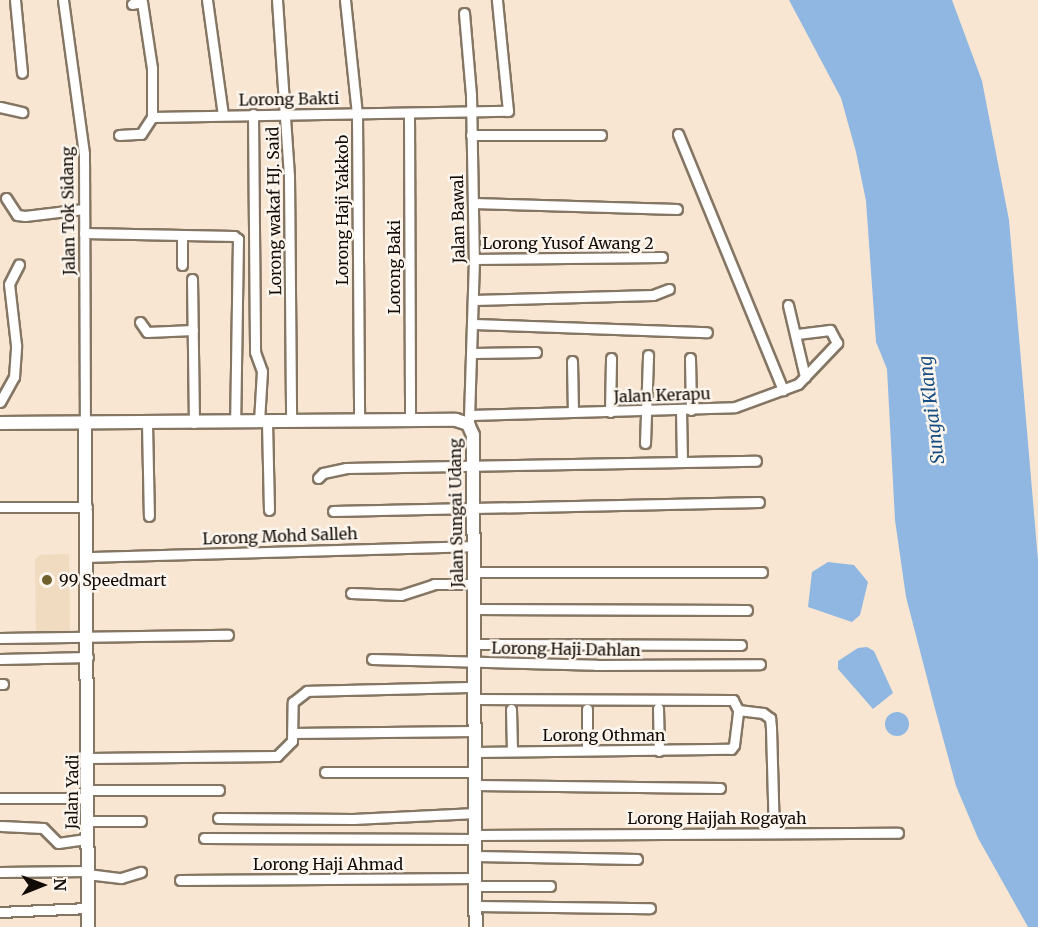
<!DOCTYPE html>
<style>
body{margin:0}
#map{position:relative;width:1038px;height:927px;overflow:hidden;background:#f8e6d2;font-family:Merriweather,serif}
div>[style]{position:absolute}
.built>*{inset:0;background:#f0dac0}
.water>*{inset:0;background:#8fb7e1}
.round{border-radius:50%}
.roads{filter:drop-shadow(2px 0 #857664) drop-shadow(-2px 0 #857664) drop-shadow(0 2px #857664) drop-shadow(0 -2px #857664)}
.street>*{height:9px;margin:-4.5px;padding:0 4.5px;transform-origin:4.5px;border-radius:4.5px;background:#fff}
.secondary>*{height:12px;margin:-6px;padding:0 6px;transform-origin:6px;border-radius:6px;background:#fff}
.dots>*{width:16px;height:16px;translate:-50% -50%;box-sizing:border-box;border:3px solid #fcf5ed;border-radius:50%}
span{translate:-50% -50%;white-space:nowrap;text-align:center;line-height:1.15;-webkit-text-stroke:5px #fcf5ed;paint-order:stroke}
.street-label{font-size:16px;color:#110b06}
.poi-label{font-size:16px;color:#110b06}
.left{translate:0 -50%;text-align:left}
.water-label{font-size:18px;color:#144d82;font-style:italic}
.north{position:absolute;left:12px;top:855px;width:60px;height:60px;-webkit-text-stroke:4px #fcf5ed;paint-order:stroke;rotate:89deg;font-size:16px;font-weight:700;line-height:24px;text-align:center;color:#110b06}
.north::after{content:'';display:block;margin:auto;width:21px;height:27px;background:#110b06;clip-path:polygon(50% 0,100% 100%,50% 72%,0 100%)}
</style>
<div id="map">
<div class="built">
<i style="clip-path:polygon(69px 554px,70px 635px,36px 636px,35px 560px,40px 555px)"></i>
</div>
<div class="water">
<i style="clip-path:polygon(789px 0,952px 0,982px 81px,1009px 220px,1038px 560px,1038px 927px,1028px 927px,978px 838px,956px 786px,934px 705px,906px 597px,895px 520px,887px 369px,876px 342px,866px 201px,856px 152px,841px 98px)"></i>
<i style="clip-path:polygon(828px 562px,854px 565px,868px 582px,860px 615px,852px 622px,808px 607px,812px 572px)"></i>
<i style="clip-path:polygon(867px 647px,874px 651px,893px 693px,873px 709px,838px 669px,838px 661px,858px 648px)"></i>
<i class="round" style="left:885px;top:712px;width:24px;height:24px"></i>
</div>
<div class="roads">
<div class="street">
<i style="left:15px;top:0;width:73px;rotate:84.5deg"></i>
<i style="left:63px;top:0;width:155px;rotate:82.2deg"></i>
<i style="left:84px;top:154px;width:269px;rotate:89.8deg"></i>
<i style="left:207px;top:0;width:116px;rotate:82.1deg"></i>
<i style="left:277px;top:0;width:176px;rotate:86.1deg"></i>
<i style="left:289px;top:176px;width:245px;rotate:89.5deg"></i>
<i style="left:345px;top:0;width:115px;rotate:84deg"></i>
<i style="left:357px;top:114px;width:306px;rotate:89.6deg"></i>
<i style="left:132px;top:4px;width:10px;rotate:-11deg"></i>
<i style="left:142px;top:2px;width:67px;rotate:81.4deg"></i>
<i style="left:152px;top:68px;width:49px;rotate:90deg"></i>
<i style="left:464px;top:13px;width:82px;rotate:85.1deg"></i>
<i style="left:471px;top:95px;width:164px;rotate:89deg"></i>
<i style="left:474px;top:259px;width:162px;rotate:91.8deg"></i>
<i style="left:0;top:107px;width:23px;rotate:13deg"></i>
<i style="left:253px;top:114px;width:238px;rotate:89.5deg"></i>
<i style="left:255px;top:352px;width:20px;rotate:70deg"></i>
<i style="left:262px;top:371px;width:51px;rotate:93.4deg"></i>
<i style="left:409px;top:114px;width:306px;rotate:89.8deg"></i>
<i style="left:678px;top:134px;width:277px;rotate:67.7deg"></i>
<i style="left:119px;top:135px;width:22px;rotate:-3deg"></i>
<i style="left:141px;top:134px;width:20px;rotate:-57deg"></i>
<i style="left:152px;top:117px;width:356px;rotate:-1deg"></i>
<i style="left:508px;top:111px;width:112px;rotate:-95.7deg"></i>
<i style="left:471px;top:135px;width:130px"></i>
<i style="left:6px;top:198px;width:20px;rotate:57deg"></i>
<i style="left:17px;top:215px;width:8px;rotate:7deg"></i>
<i style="left:25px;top:216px;width:59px;rotate:-6.8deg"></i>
<i style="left:473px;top:203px;width:204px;rotate:1.7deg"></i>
<i style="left:84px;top:233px;width:150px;rotate:1.1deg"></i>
<i style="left:234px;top:236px;width:5px;rotate:37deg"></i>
<i style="left:238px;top:239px;width:183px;rotate:90.9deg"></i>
<i style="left:474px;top:259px;width:188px;rotate:-0.6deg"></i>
<i style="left:182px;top:265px;width:28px;rotate:-90deg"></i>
<i style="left:192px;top:279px;width:144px;rotate:89.2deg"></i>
<i style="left:474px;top:300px;width:179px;rotate:-1.6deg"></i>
<i style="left:653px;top:295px;width:17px;rotate:-21deg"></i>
<i style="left:788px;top:305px;width:74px;rotate:76.7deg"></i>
<i style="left:140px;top:322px;width:12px;rotate:55deg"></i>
<i style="left:147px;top:332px;width:46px;rotate:-2.5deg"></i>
<i style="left:474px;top:324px;width:233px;rotate:2deg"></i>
<i style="left:474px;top:353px;width:62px;rotate:-0.9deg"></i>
<i style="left:690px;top:358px;width:52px;rotate:88.9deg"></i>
<i style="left:572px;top:361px;width:51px;rotate:88.9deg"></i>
<i style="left:0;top:402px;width:29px;rotate:-61deg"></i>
<i style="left:14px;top:377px;width:32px;rotate:-86deg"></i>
<i style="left:16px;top:345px;width:61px;rotate:-96.5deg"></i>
<i style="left:9px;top:284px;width:22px;rotate:-63deg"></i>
<i style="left:681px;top:410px;width:52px;rotate:88.9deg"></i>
<i style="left:610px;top:412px;width:54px;rotate:-88.9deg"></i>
<i style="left:470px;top:415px;width:265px;rotate:-1.7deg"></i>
<i style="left:735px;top:407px;width:67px;rotate:-20.1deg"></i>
<i style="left:798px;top:384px;width:57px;rotate:-46.4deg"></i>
<i style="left:837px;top:343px;width:15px;rotate:-118deg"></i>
<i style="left:830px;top:330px;width:35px;rotate:173deg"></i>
<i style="left:267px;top:422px;width:88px;rotate:88.7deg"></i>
<i style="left:147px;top:424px;width:92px;rotate:88.8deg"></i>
<i style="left:645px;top:443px;width:88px;rotate:-88deg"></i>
<i style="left:318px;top:478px;width:7px;rotate:-45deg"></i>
<i style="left:323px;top:473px;width:24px;rotate:-12deg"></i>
<i style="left:346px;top:468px;width:410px;rotate:-1deg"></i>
<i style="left:0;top:507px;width:87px"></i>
<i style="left:333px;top:511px;width:426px;rotate:-1.2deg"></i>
<i style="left:88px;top:557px;width:386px;rotate:-1.6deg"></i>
<i style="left:474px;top:572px;width:288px"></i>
<i style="left:351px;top:593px;width:50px;rotate:2.3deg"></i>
<i style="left:401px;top:595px;width:35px;rotate:-18deg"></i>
<i style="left:434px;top:584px;width:40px"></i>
<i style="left:474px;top:609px;width:273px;rotate:0.2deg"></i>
<i style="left:0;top:638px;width:228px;rotate:-0.8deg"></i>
<i style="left:475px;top:644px;width:266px;rotate:0.2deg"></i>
<i style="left:0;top:659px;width:88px;rotate:-1.3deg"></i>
<i style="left:372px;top:659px;width:224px;rotate:1.5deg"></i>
<i style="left:596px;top:665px;width:164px;rotate:-0.3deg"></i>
<i style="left:0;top:684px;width:3px"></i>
<i style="left:475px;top:699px;width:258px;rotate:0.2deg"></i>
<i style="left:733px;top:700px;width:11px;rotate:63deg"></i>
<i style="left:658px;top:708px;width:43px;rotate:88.7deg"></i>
<i style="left:511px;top:709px;width:42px;rotate:88.6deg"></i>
<i style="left:587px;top:709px;width:41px;rotate:90deg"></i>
<i style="left:293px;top:733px;width:182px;rotate:-0.6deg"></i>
<i style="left:475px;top:752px;width:256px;rotate:-0.7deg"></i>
<i style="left:731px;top:749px;width:5px;rotate:-53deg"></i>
<i style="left:734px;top:745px;width:35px;rotate:-83deg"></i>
<i style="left:738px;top:710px;width:25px;rotate:7deg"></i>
<i style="left:763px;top:713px;width:9px;rotate:36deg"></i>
<i style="left:770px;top:718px;width:10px;rotate:84deg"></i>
<i style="left:771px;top:728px;width:105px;rotate:88.4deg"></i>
<i style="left:89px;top:758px;width:188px;rotate:-0.6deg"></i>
<i style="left:277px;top:756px;width:21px;rotate:-45deg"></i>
<i style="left:292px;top:741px;width:39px;rotate:-89deg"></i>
<i style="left:293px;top:702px;width:18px;rotate:-38deg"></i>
<i style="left:307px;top:691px;width:168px;rotate:-1.4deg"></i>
<i style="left:325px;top:772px;width:150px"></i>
<i style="left:476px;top:785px;width:244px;rotate:0.7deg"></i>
<i style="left:88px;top:790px;width:131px"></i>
<i style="left:0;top:798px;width:88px"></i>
<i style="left:218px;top:818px;width:135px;rotate:0.4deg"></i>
<i style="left:353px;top:819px;width:123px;rotate:-2.8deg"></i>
<i style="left:88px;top:821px;width:53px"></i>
<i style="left:1px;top:826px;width:42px;rotate:2.7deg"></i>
<i style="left:43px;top:828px;width:21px;rotate:45deg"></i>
<i style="left:58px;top:843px;width:30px;rotate:-8deg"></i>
<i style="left:476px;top:835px;width:422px;rotate:-0.3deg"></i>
<i style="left:204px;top:838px;width:272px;rotate:0.2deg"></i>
<i style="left:476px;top:856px;width:161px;rotate:1.1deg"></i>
<i style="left:0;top:872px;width:87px;rotate:-0.7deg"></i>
<i style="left:87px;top:874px;width:34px;rotate:7deg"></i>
<i style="left:121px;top:878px;width:21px;rotate:-17deg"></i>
<i style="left:180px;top:880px;width:296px;rotate:-0.4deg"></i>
<i style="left:476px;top:886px;width:74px"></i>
<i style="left:476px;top:906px;width:174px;rotate:0.7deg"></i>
<i style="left:0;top:912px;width:88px;rotate:-2.6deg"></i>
</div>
<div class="secondary">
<i style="left:0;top:423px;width:456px;rotate:-0.4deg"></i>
<i style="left:456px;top:420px;width:13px;rotate:18deg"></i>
<i style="left:468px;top:424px;width:12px;rotate:66deg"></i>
<i style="left:473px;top:435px;width:492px;rotate:89.7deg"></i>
<i style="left:85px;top:423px;width:504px;rotate:89.66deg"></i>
</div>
</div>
<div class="dots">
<i style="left:47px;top:580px;background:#6e612e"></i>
</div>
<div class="street-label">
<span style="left:289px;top:99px;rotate:-1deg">Lorong Bakti</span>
<span style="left:342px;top:210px;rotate:-90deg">Lorong Haji Yakkob</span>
<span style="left:68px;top:211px;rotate:-91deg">Jalan Tok Sidang</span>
<span style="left:274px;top:211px;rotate:-91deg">Lorong wakaf HJ. Said</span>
<span style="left:458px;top:219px;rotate:-91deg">Jalan Bawal</span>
<span style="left:568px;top:243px">Lorong Yusof Awang 2</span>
<span style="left:394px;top:267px;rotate:-90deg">Lorong Baki</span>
<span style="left:662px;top:395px;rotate:-2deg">Jalan Kerapu</span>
<span style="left:456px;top:513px;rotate:-91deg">Jalan Sungai Udang</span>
<span style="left:280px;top:536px;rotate:-2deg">Lorong Mohd Salleh</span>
<span style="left:566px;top:649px;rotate:1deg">Lorong Haji Dahlan</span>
<span style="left:604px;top:735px">Lorong Othman</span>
<span style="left:72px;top:792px;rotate:-89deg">Jalan Yadi</span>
<span style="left:717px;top:818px">Lorong Hajjah Rogayah</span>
<span style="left:328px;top:864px">Lorong Haji Ahmad</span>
</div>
<div class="poi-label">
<span class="left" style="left:59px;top:580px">99 Speedmart</span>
</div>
<div class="water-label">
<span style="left:932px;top:410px;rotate:-97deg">Sungai Klang</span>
</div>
<div class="north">N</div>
</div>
